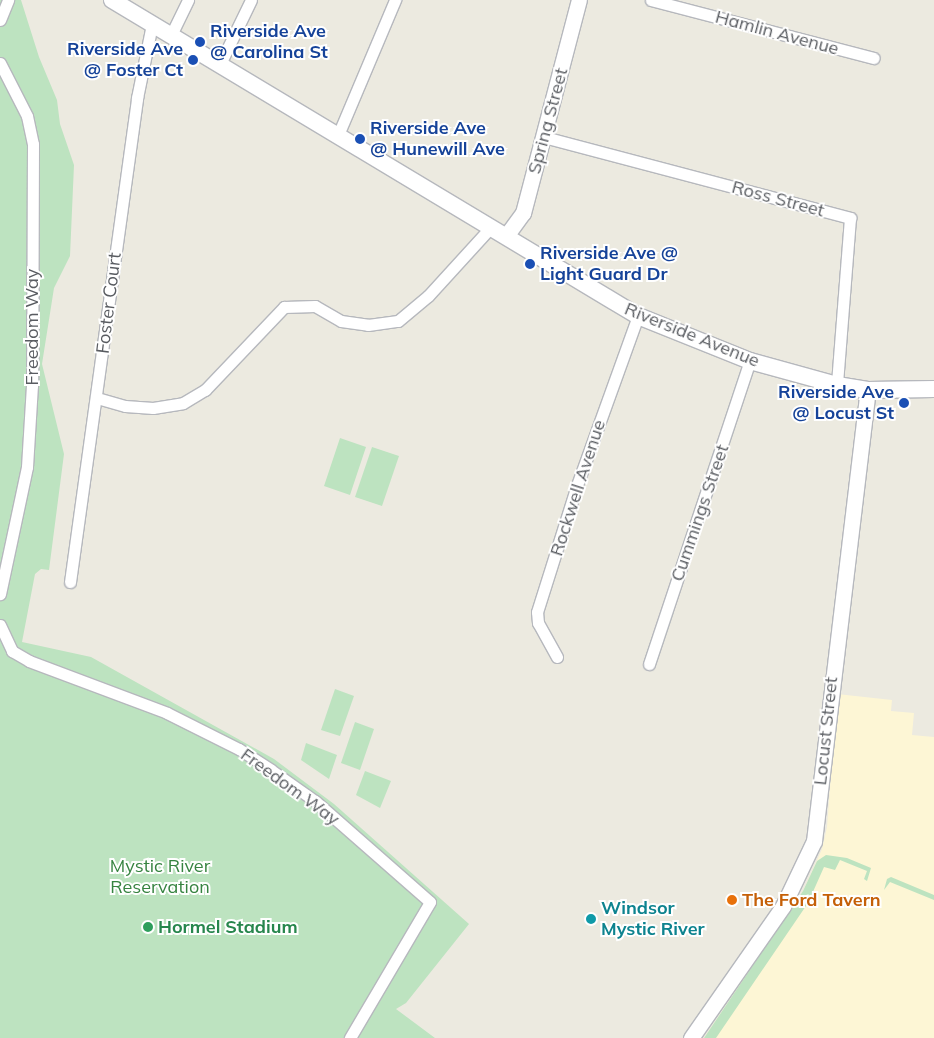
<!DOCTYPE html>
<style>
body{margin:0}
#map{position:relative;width:934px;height:1038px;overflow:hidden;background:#eceae0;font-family:Mulish,sans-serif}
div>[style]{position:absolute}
.commercial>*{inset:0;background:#fdf6d5}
.green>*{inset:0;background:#bde3c0}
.roads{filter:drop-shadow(1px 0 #b6b8bd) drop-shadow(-1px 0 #b6b8bd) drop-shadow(0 1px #b6b8bd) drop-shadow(0 -1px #b6b8bd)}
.minor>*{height:11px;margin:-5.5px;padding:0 5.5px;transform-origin:5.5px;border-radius:5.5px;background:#fff}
.tertiary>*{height:15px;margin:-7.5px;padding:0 7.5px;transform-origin:7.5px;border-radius:7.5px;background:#fff}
.secondary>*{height:16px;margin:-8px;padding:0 8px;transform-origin:8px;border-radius:8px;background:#fff}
.dots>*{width:14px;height:14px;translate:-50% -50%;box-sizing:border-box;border:2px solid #fff;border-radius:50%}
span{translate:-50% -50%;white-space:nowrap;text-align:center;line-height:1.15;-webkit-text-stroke:4px #fff;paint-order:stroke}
.transit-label{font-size:18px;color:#164399;font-weight:700}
.left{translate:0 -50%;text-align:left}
.right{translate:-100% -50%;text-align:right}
.street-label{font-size:18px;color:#595c61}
.park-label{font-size:18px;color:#368340}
.food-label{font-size:18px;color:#c56008;font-weight:700}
.culture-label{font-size:18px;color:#0d838f;font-weight:700}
.leisure-label{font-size:18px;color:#27864d;font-weight:700}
</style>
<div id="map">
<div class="commercial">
<i style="clip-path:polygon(837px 694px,892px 700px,891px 711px,914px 713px,912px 735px,934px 737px,934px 1038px,704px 1038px,803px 891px,822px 849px,827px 827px)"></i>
</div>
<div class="green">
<i style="clip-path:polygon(0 0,21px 0,39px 57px,57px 100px,60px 124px,74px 165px,70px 256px,54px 288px,42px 364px,64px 454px,49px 570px,41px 569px,35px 574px,22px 642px,91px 657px,274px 759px,334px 804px,469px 924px,406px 1003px,396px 1009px,435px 1038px,0 1038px)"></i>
<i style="clip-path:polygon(340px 438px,366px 447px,350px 495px,324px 486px)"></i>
<i style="clip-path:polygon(372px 447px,399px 456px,382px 506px,355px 497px)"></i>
<i style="clip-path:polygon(335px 689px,354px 696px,340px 736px,321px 730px)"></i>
<i style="clip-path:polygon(355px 722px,374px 729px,360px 770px,341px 763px)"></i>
<i style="clip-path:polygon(306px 743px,337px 755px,329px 779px,301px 760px)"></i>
<i style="clip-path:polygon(365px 771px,391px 781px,380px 808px,356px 795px)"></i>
<i style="clip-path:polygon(826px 855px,847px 858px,871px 868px,867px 881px,864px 879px,867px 871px,840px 860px,835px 870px,824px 867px,808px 903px,716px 1038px,704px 1038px,803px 891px,817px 861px)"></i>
<i style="clip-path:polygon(891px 877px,934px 895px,934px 900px,890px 882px,884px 890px,887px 879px)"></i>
</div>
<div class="roads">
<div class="minor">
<i style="left:651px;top:0;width:230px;rotate:14.6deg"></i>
<i style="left:0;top:20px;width:22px;rotate:-68deg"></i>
<i style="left:171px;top:35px;width:39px;rotate:-64deg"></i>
<i style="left:0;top:63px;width:59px;rotate:63deg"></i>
<i style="left:27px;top:116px;width:29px;rotate:78deg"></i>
<i style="left:33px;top:144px;width:241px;rotate:90.2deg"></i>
<i style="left:32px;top:385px;width:82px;rotate:93.5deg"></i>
<i style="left:27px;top:467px;width:130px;rotate:102deg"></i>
<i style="left:220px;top:64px;width:71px;rotate:-64.2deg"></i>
<i style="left:338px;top:135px;width:147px;rotate:-67.1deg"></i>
<i style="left:544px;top:137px;width:317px;rotate:14.8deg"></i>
<i style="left:850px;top:218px;width:168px;rotate:94.5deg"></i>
<i style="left:97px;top:398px;width:29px;rotate:16deg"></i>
<i style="left:125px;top:406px;width:28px;rotate:4deg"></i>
<i style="left:153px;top:408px;width:30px;rotate:-9deg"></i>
<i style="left:183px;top:403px;width:26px;rotate:-31deg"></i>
<i style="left:205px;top:390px;width:115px;rotate:-46.4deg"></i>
<i style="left:284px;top:307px;width:31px;rotate:-2deg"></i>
<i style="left:315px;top:306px;width:30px;rotate:30deg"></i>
<i style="left:341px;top:321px;width:27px;rotate:8deg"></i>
<i style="left:368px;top:325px;width:30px;rotate:-8deg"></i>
<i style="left:398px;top:321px;width:39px;rotate:-40deg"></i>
<i style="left:428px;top:296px;width:93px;rotate:-47.6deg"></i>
<i style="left:70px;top:582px;width:489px;rotate:-82.1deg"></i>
<i style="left:137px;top:98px;width:76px;rotate:-78.5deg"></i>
<i style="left:0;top:625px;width:29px;rotate:65deg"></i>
<i style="left:12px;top:651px;width:20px;rotate:30deg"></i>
<i style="left:29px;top:661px;width:147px;rotate:20.6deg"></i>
<i style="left:167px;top:713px;width:80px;rotate:26.6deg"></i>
<i style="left:239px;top:749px;width:38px;rotate:33deg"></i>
<i style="left:271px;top:770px;width:54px;rotate:35.2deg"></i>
<i style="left:315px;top:801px;width:153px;rotate:41.3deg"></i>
<i style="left:430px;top:902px;width:158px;rotate:120.5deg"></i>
<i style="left:557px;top:657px;width:39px;rotate:-119deg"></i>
<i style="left:538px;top:623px;width:11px;rotate:-95deg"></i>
<i style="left:537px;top:612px;width:130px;rotate:-72.5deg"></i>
<i style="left:576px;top:488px;width:183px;rotate:-70.2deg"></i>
<i style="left:649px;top:664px;width:319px;rotate:-71.6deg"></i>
</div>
<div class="tertiary">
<i style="left:506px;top:236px;width:29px;rotate:-54deg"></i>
<i style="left:523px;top:213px;width:220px;rotate:-75.3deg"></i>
<i style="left:691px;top:1038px;width:161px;rotate:-55.1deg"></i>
<i style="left:783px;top:906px;width:72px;rotate:-64.5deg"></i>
<i style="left:814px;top:841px;width:454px;rotate:-83.2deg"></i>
</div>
<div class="secondary">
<i style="left:112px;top:0;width:614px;rotate:31deg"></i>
<i style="left:638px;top:316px;width:121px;rotate:21.9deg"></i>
<i style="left:750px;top:361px;width:90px;rotate:15.4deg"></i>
<i style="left:837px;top:385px;width:31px;rotate:9deg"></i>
<i style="left:868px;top:390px;width:66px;rotate:-0.9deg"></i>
</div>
</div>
<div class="dots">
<i style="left:200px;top:42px;background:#1a4fb4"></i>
<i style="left:193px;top:60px;background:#1a4fb4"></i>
<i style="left:360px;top:139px;background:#1a4fb4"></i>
<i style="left:530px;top:264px;background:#1a4fb4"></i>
<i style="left:904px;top:403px;background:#1a4fb4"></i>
<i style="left:732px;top:900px;background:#e8710a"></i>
<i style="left:591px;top:919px;background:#0f9aa8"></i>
<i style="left:148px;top:927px;background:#2e9e5b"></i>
</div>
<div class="transit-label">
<span class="left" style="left:210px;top:42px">Riverside Ave<br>@ Carolina St</span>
<span class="right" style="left:183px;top:60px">Riverside Ave<br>@ Foster Ct</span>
<span class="left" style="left:370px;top:139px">Riverside Ave<br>@ Hunewill Ave</span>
<span class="left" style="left:540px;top:264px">Riverside Ave @<br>Light Guard Dr</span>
<span class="right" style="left:894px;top:403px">Riverside Ave<br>@ Locust St</span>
</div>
<div class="street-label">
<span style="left:777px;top:33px;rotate:15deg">Hamlin Avenue</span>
<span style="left:548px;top:121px;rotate:-75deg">Spring Street</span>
<span style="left:778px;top:199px;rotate:15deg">Ross Street</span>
<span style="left:109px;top:303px;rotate:-83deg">Foster Court</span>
<span style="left:32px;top:327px;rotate:-90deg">Freedom Way</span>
<span style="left:692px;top:335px;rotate:22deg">Riverside Avenue</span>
<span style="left:578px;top:488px;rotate:-72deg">Rockwell Avenue</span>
<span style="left:700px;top:513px;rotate:-71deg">Cummings Street</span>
<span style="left:826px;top:731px;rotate:-84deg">Locust Street</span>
<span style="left:290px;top:787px;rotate:36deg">Freedom Way</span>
</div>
<div class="park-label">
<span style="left:160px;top:877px">Mystic River<br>Reservation</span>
</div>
<div class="food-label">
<span class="left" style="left:742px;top:900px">The Ford Tavern</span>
</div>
<div class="culture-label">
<span class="left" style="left:601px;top:919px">Windsor<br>Mystic River</span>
</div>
<div class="leisure-label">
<span class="left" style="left:158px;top:927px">Hormel Stadium</span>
</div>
</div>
